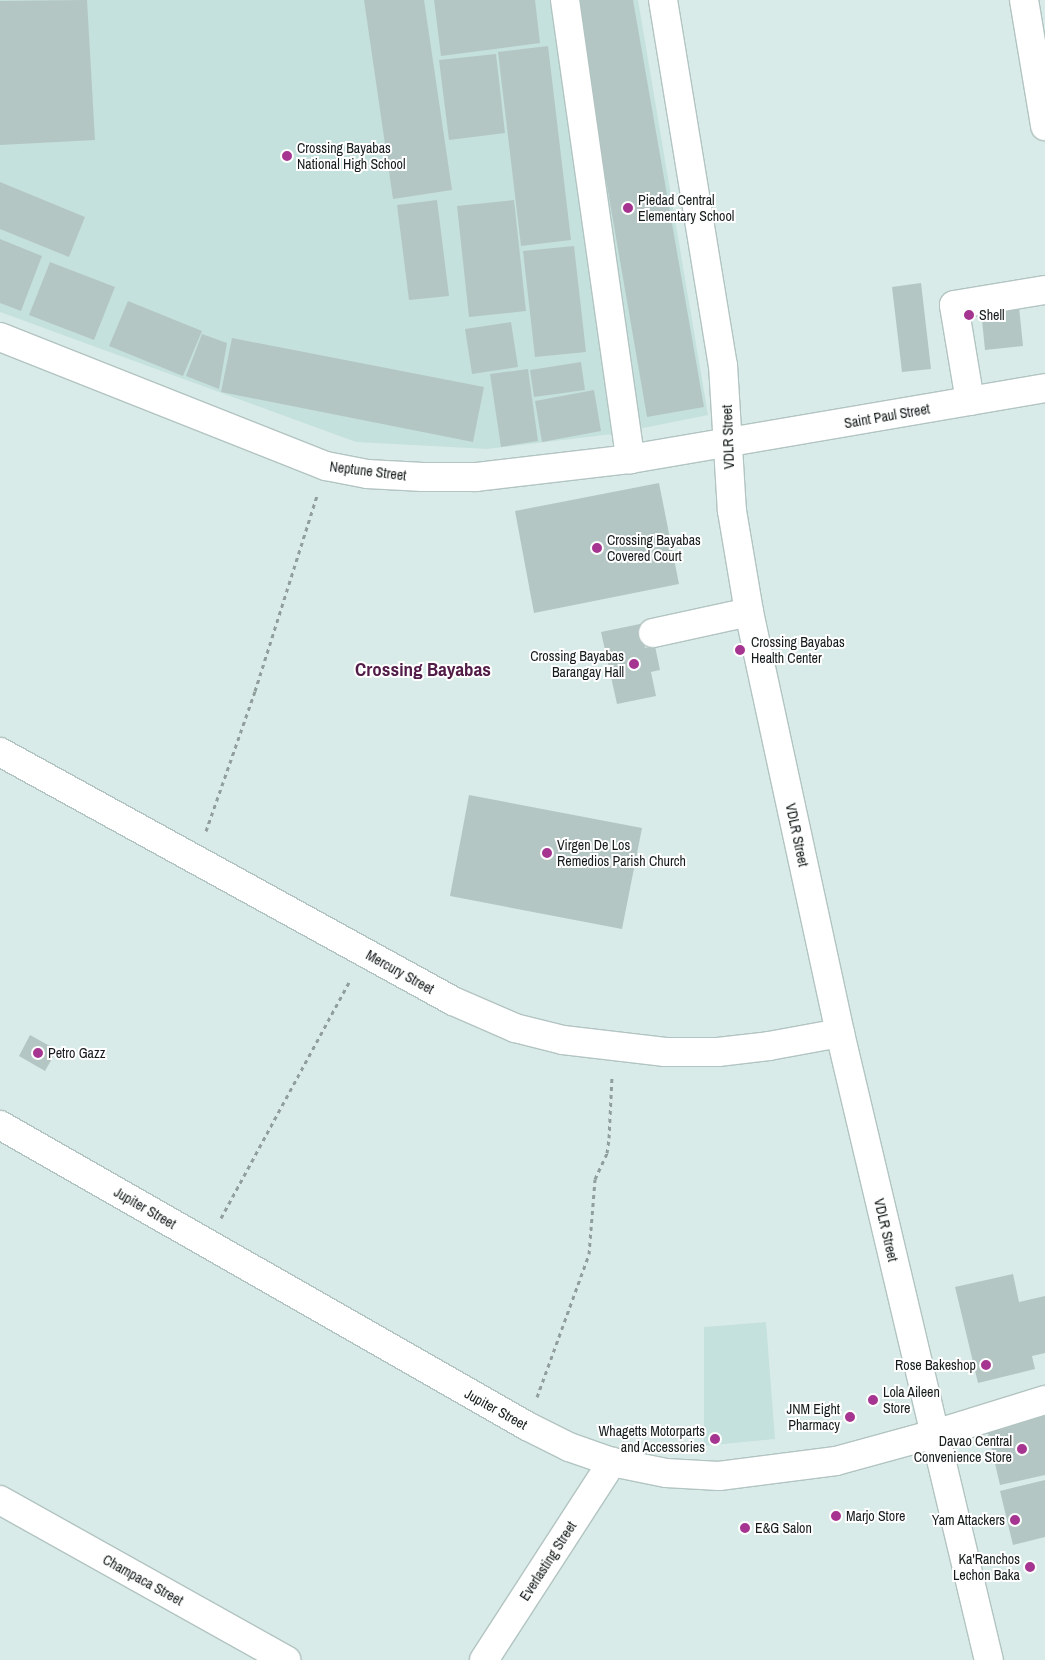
<!DOCTYPE html>
<style>
body{margin:0}
#map{position:relative;width:1045px;height:1660px;overflow:hidden;background:#d9ebe8;font-family:"Archivo Narrow",sans-serif}
div>[style]{position:absolute}
.built>*{inset:0;background:#c5e1dd}
.building>*{inset:0;background:#b4c6c3}
.path>*{height:3px;margin-top:-1.5px;transform-origin:0;background:repeating-linear-gradient(90deg,#909e9c 0 4px,transparent 0 8px)}
.roads{filter:drop-shadow(1px 0 #b2c4c1) drop-shadow(-1px 0 #b2c4c1) drop-shadow(0 1px #b2c4c1) drop-shadow(0 -1px #b2c4c1)}
.minor>*{height:28px;margin:-14px;padding:0 14px;transform-origin:14px;border-radius:14px;background:#fff}
.major>*{height:28px;margin:-14px;padding:0 14px;transform-origin:14px;border-radius:14px;background:#fff}
.dots>*{width:14px;height:14px;translate:-50% -50%;box-sizing:border-box;border:2px solid #fff;border-radius:50%}
span{translate:-50% -50%;white-space:nowrap;text-align:center;line-height:1.15;-webkit-text-stroke:4px #fff;paint-order:stroke}
.poi-label{font-size:14px;color:#151c1b}
.left{translate:0 -50%;text-align:left}
.right{translate:-100% -50%;text-align:right}
.street-label{font-size:14px;color:#151c1b}
.district-label{font-size:19px;color:#521c48;font-weight:700}
</style>
<div id="map">
<div class="built">
<i style="clip-path:polygon(0 0,638px 0,708px 415px,613px 434px,487px 449px,356px 442px,0 312px)"></i>
<i style="clip-path:polygon(766px 1322px,775px 1439px,704px 1446px,704px 1327px)"></i>
</div>
<div class="building">
<i style="clip-path:polygon(87px 0,95px 140px,0 145px,0 1px)"></i>
<i style="clip-path:polygon(364px 0,424px 0,452px 190px,393px 199px)"></i>
<i style="clip-path:polygon(434px 0,535px 0,540px 43px,441px 56px)"></i>
<i style="clip-path:polygon(575px 0,633px 0,704px 407px,647px 417px)"></i>
<i style="clip-path:polygon(548px 46px,571px 240px,521px 246px,498px 52px)"></i>
<i style="clip-path:polygon(496px 54px,505px 133px,449px 140px,439px 60px)"></i>
<i style="clip-path:polygon(0 182px,85px 217px,69px 257px,0 229px)"></i>
<i style="clip-path:polygon(437px 200px,449px 296px,409px 300px,397px 205px)"></i>
<i style="clip-path:polygon(514px 200px,526px 311px,469px 317px,457px 206px)"></i>
<i style="clip-path:polygon(0 239px,42px 256px,21px 311px,0 303px)"></i>
<i style="clip-path:polygon(574px 246px,586px 352px,535px 357px,523px 251px)"></i>
<i style="clip-path:polygon(50px 262px,115px 287px,94px 340px,29px 315px)"></i>
<i style="clip-path:polygon(921px 283px,931px 369px,902px 372px,892px 287px)"></i>
<i style="clip-path:polygon(128px 301px,202px 331px,183px 376px,109px 346px)"></i>
<i style="clip-path:polygon(1019px 307px,1023px 346px,985px 350px,981px 310px)"></i>
<i style="clip-path:polygon(511px 322px,518px 367px,472px 374px,465px 329px)"></i>
<i style="clip-path:polygon(202px 334px,227px 343px,219px 389px,186px 376px)"></i>
<i style="clip-path:polygon(232px 338px,484px 387px,473px 442px,221px 392px)"></i>
<i style="clip-path:polygon(581px 362px,585px 390px,534px 397px,530px 370px)"></i>
<i style="clip-path:polygon(528px 369px,538px 441px,501px 447px,490px 374px)"></i>
<i style="clip-path:polygon(594px 390px,601px 431px,542px 442px,535px 401px)"></i>
<i style="clip-path:polygon(659px 483px,679px 584px,534px 613px,515px 511px)"></i>
<i style="clip-path:polygon(640px 624px,645px 648px,655px 646px,660px 670px,651px 672px,656px 696px,617px 704px,601px 632px)"></i>
<i style="clip-path:polygon(469px 795px,642px 828px,622px 929px,450px 896px)"></i>
<i style="clip-path:polygon(30px 1035px,57px 1050px,45px 1071px,19px 1056px)"></i>
<i style="clip-path:polygon(1013px 1274px,1019px 1302px,1045px 1296px,1045px 1353px,1032px 1356px,1035px 1369px,978px 1383px,955px 1287px)"></i>
<i style="clip-path:polygon(1045px 1412px,1045px 1475px,1000px 1485px,986px 1425px)"></i>
<i style="clip-path:polygon(1045px 1480px,1045px 1537px,1013px 1545px,1000px 1491px)"></i>
</div>
<div class="path">
<i style="left:206px;top:831px;width:148px;rotate:-70.7deg"></i>
<i style="left:255px;top:691px;width:206px;rotate:-72.4deg"></i>
<i style="left:221px;top:1218px;width:272px;rotate:-61.5deg"></i>
<i style="left:537px;top:1397px;width:152px;rotate:-70deg"></i>
<i style="left:589px;top:1254px;width:75px;rotate:-85.4deg"></i>
<i style="left:595px;top:1179px;width:29px;rotate:-65deg"></i>
<i style="left:607px;top:1153px;width:15px;rotate:-82deg"></i>
<i style="left:609px;top:1138px;width:62px;rotate:-87.2deg"></i>
</div>
<div class="roads">
<div class="minor">
<i style="left:565px;top:0;width:464px;rotate:81.9deg"></i>
<i style="left:663px;top:0;width:370px;rotate:80.7deg"></i>
<i style="left:723px;top:365px;width:146px;rotate:86.5deg"></i>
<i style="left:732px;top:511px;width:102px;rotate:80.4deg"></i>
<i style="left:749px;top:612px;width:431px;rotate:77.8deg"></i>
<i style="left:840px;top:1033px;width:412px;rotate:76.7deg"></i>
<i style="left:935px;top:1434px;width:115px;rotate:-17.2deg"></i>
<i style="left:0;top:337px;width:351px;rotate:21.6deg"></i>
<i style="left:326px;top:466px;width:42px;rotate:11deg"></i>
<i style="left:367px;top:474px;width:56px;rotate:3.1deg"></i>
<i style="left:423px;top:477px;width:53px"></i>
<i style="left:476px;top:477px;width:155px;rotate:-6.7deg"></i>
<i style="left:630px;top:459px;width:421px;rotate:-9.7deg"></i>
<i style="left:970px;top:401px;width:97px;rotate:-99.5deg"></i>
<i style="left:954px;top:305px;width:92px;rotate:-9.4deg"></i>
<i style="left:653px;top:633px;width:98px;rotate:-12.3deg"></i>
<i style="left:0;top:752px;width:517px;rotate:28.8deg"></i>
<i style="left:453px;top:1001px;width:68px;rotate:23.5deg"></i>
<i style="left:515px;top:1028px;width:49px;rotate:14deg"></i>
<i style="left:563px;top:1040px;width:103px;rotate:6.7deg"></i>
<i style="left:665px;top:1052px;width:53px"></i>
<i style="left:718px;top:1052px;width:51px;rotate:-6.7deg"></i>
<i style="left:769px;top:1046px;width:72px;rotate:-10.4deg"></i>
<i style="left:0;top:1500px;width:328px;rotate:29.2deg"></i>
<i style="left:484px;top:1660px;width:236px;rotate:-57.1deg"></i>
</div>
<div class="major">
<i style="left:1024px;top:0;width:128px;rotate:80.5deg"></i>
<i style="left:0;top:1125px;width:607px;rotate:29.73deg"></i>
<i style="left:527px;top:1426px;width:47px;rotate:26.6deg"></i>
<i style="left:569px;top:1447px;width:46px;rotate:19.2deg"></i>
<i style="left:612px;top:1462px;width:55px;rotate:11.5deg"></i>
<i style="left:666px;top:1473px;width:53px;rotate:3.2deg"></i>
<i style="left:719px;top:1476px;width:118px;rotate:-7.3deg"></i>
<i style="left:836px;top:1461px;width:103px;rotate:-15.3deg"></i>
<i style="left:935px;top:1434px;width:232px;rotate:76.6deg"></i>
</div>
</div>
<div class="dots">
<i style="left:287px;top:156px;background:#a63591"></i>
<i style="left:628px;top:208px;background:#a63591"></i>
<i style="left:969px;top:315px;background:#a63591"></i>
<i style="left:597px;top:548px;background:#a63591"></i>
<i style="left:740px;top:650px;background:#a63591"></i>
<i style="left:634px;top:664px;background:#a63591"></i>
<i style="left:547px;top:853px;background:#a63591"></i>
<i style="left:38px;top:1053px;background:#a63591"></i>
<i style="left:986px;top:1365px;background:#a63591"></i>
<i style="left:873px;top:1400px;background:#a63591"></i>
<i style="left:850px;top:1417px;background:#a63591"></i>
<i style="left:715px;top:1439px;background:#a63591"></i>
<i style="left:1022px;top:1449px;background:#a63591"></i>
<i style="left:836px;top:1516px;background:#a63591"></i>
<i style="left:1015px;top:1520px;background:#a63591"></i>
<i style="left:745px;top:1528px;background:#a63591"></i>
<i style="left:1030px;top:1567px;background:#a63591"></i>
</div>
<div class="poi-label">
<span class="left" style="left:297px;top:156px">Crossing Bayabas<br>National High School</span>
<span class="left" style="left:638px;top:208px">Piedad Central<br>Elementary School</span>
<span class="left" style="left:979px;top:315px">Shell</span>
<span class="left" style="left:607px;top:548px">Crossing Bayabas<br>Covered Court</span>
<span class="left" style="left:751px;top:650px">Crossing Bayabas<br>Health Center</span>
<span class="right" style="left:624px;top:664px">Crossing Bayabas<br>Barangay Hall</span>
<span class="left" style="left:557px;top:853px">Virgen De Los<br>Remedios Parish Church</span>
<span class="left" style="left:48px;top:1053px">Petro Gazz</span>
<span class="right" style="left:976px;top:1365px">Rose Bakeshop</span>
<span class="left" style="left:883px;top:1400px">Lola Aileen<br>Store</span>
<span class="right" style="left:840px;top:1417px">JNM Eight<br>Pharmacy</span>
<span class="right" style="left:705px;top:1439px">Whagetts Motorparts<br>and Accessories</span>
<span class="right" style="left:1012px;top:1449px">Davao Central<br>Convenience Store</span>
<span class="left" style="left:846px;top:1516px">Marjo Store</span>
<span class="right" style="left:1005px;top:1520px">Yam Attackers</span>
<span class="left" style="left:755px;top:1528px">E&amp;G Salon</span>
<span class="right" style="left:1020px;top:1567px">Ka'Ranchos<br>Lechon Baka</span>
</div>
<div class="street-label">
<span style="left:887px;top:416px;rotate:-10deg">Saint Paul Street</span>
<span style="left:728px;top:437px;rotate:-92deg">VDLR Street</span>
<span style="left:368px;top:471px;rotate:7deg">Neptune Street</span>
<span style="left:797px;top:835px;rotate:78deg">VDLR Street</span>
<span style="left:400px;top:972px;rotate:29deg">Mercury Street</span>
<span style="left:145px;top:1208px;rotate:30deg">Jupiter Street</span>
<span style="left:886px;top:1230px;rotate:77deg">VDLR Street</span>
<span style="left:496px;top:1409px;rotate:29deg">Jupiter Street</span>
<span style="left:548px;top:1561px;rotate:-57deg">Everlasting Street</span>
<span style="left:143px;top:1580px;rotate:29deg">Champaca Street</span>
</div>
<div class="district-label">
<span style="left:423px;top:670px">Crossing Bayabas</span>
</div>
</div>
